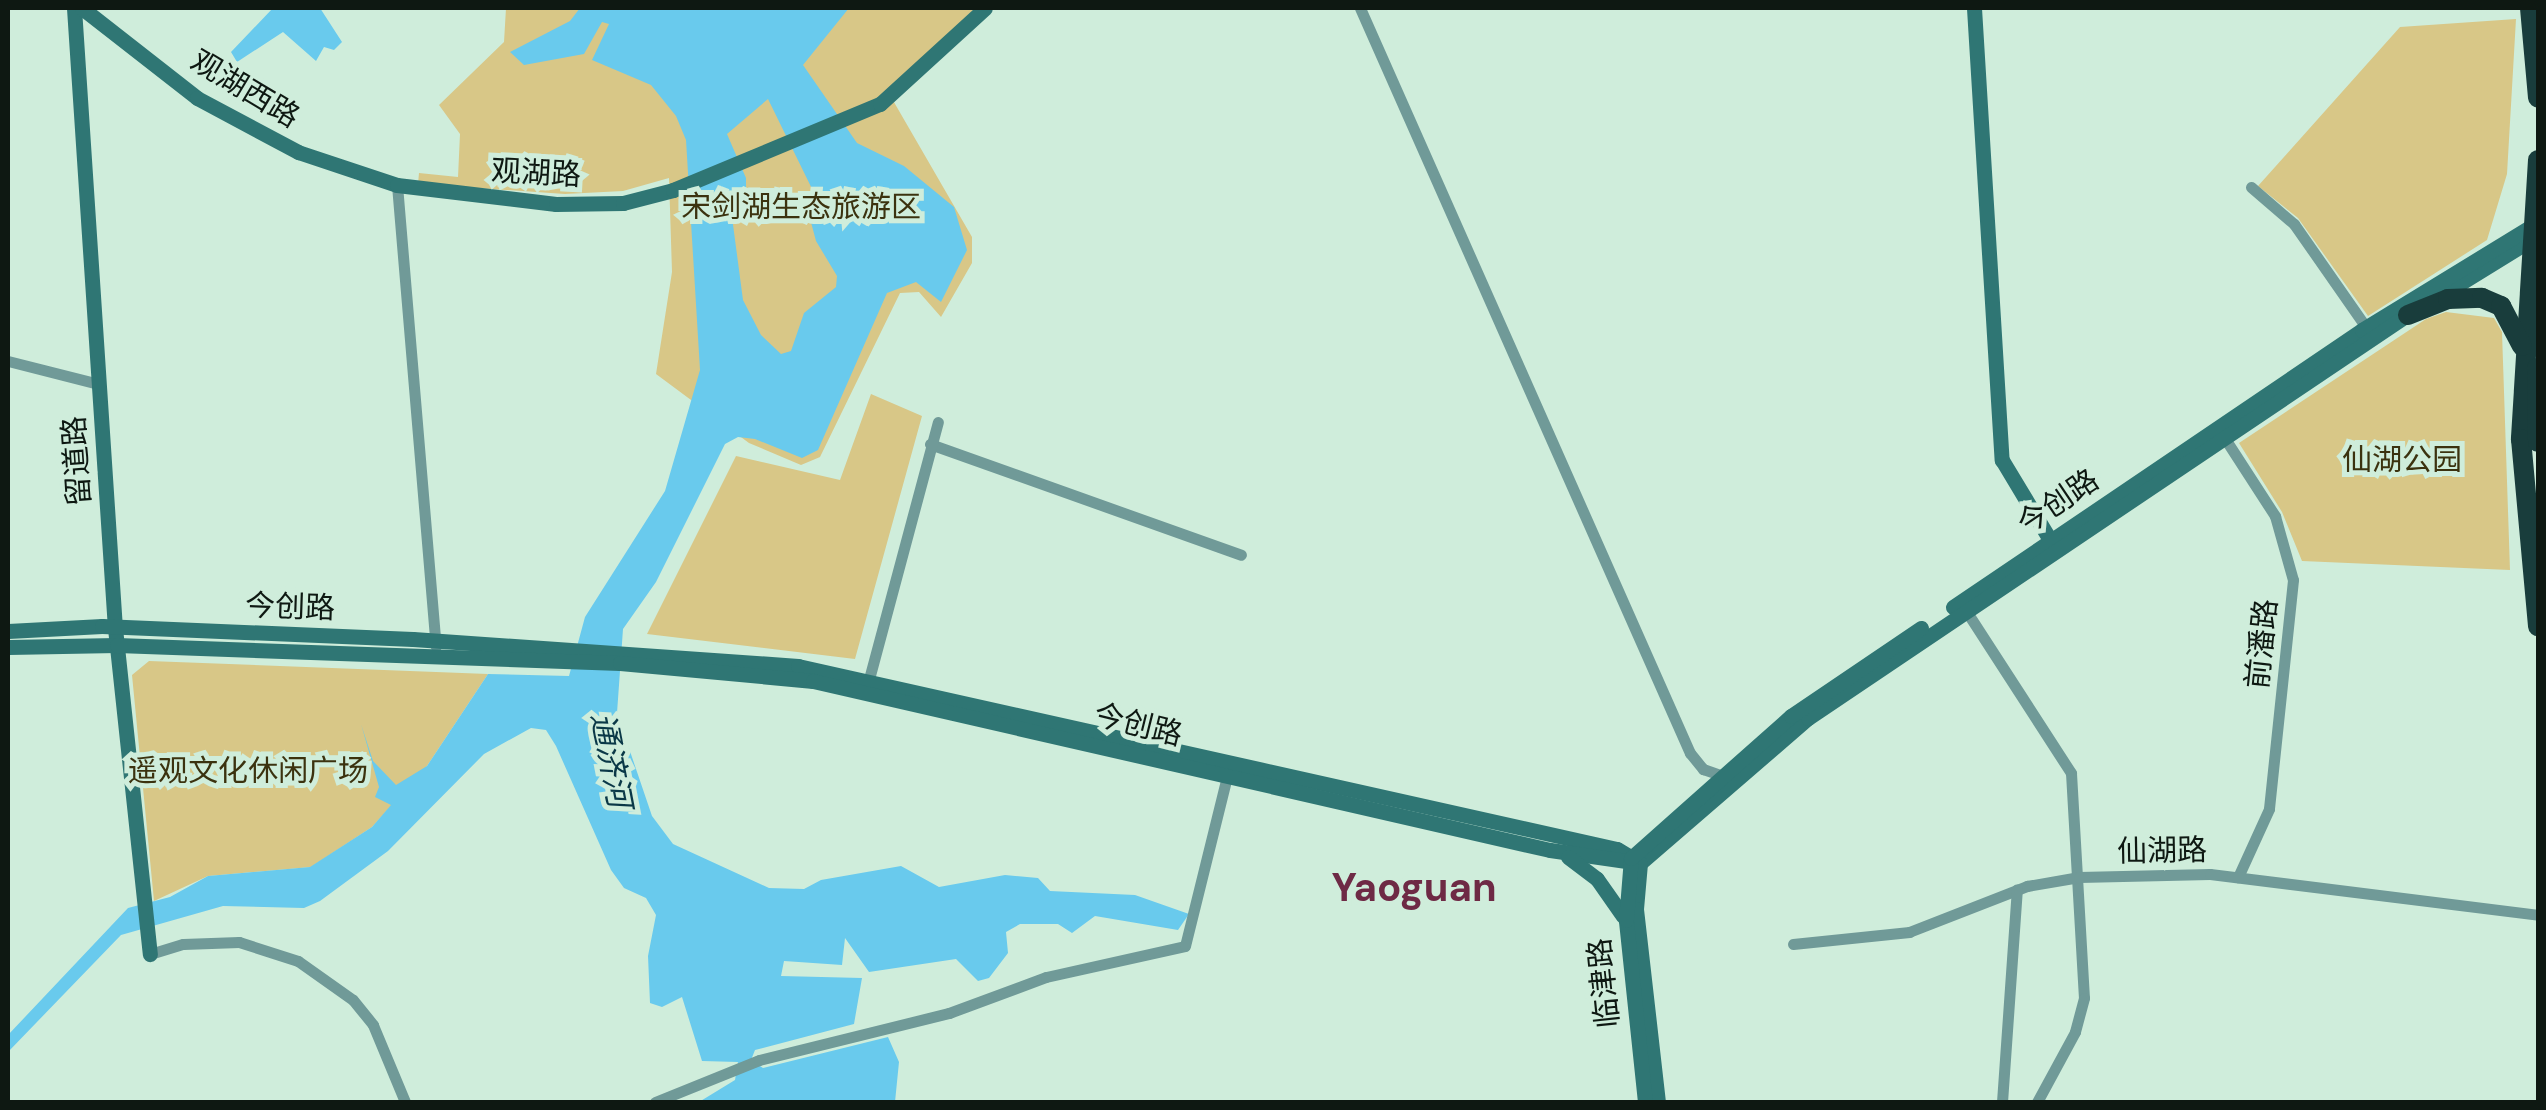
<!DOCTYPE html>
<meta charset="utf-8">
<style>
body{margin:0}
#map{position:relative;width:2546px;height:1110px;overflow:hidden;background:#cfeddb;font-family:"DM Sans","Noto Sans SC",sans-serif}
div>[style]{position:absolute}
.green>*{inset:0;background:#d8c787}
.water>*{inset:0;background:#69caed}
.street>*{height:11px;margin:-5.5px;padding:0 5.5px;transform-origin:5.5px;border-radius:5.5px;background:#709a98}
.secondary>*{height:15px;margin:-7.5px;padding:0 7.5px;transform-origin:7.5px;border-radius:7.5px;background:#2f7674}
.highway>*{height:20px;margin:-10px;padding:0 10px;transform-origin:10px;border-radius:10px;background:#193d3c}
span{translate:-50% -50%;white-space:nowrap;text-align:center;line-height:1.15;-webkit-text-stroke:10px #cfeddb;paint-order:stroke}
.street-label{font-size:30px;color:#0e1812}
.park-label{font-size:30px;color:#3b320f}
.water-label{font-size:32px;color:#0a3847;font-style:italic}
.district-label{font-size:40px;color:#6e2a45;font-weight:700}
.frame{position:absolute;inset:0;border:10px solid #0e1812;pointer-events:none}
</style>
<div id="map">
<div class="green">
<i style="clip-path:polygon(506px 8px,977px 8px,891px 97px,972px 237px,972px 263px,941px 317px,919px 292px,900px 293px,820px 457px,801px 465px,749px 443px,656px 374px,672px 272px,669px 178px,623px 191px,565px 194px,418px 184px,419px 173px,458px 177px,460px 134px,439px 105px,504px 42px)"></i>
<i style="clip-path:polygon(2516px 19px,2507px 174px,2487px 240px,2368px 316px,2298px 218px,2258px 186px,2400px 27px)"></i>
<i style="clip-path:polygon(2446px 312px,2494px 318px,2502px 332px,2510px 570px,2302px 561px,2282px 512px,2239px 443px,2426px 319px)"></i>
<i style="clip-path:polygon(871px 394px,922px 416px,855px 659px,647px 634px,736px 456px,840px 480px)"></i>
<i style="clip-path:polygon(149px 661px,488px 674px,427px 766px,372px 827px,311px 867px,208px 876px,154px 901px,132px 675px)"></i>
</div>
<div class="water">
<i style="clip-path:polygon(273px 8px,320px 8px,342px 42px,334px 50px,324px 47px,316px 61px,283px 32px,237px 62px,231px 52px)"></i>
<i style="clip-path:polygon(evenodd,580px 8px,849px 8px,803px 65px,857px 143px,904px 166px,954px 207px,967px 250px,941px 302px,916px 282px,887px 293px,818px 450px,802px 458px,755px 439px,738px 437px,725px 444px,656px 582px,623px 629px,617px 713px,652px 816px,673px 844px,769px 888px,804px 889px,821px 880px,901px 866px,939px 887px,1005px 875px,1038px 878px,1050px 891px,1135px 895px,1189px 914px,1178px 930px,1095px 916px,1072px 933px,1058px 924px,1020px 924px,1006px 932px,1008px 953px,989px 978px,978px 981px,956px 959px,869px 972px,845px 938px,842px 965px,784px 961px,781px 976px,862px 978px,854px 1024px,755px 1050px,751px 1060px,763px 1068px,888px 1037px,899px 1062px,895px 1102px,699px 1102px,735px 1080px,738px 1062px,702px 1061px,682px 997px,662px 1007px,650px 1003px,648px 956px,656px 915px,646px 898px,624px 888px,611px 870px,556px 746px,546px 730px,531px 728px,484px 754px,388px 851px,320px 901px,304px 908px,223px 906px,121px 935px,8px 1052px,8px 1035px,128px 908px,170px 897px,208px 876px,310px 867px,372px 827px,391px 805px,375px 797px,379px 787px,361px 724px,373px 761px,396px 785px,427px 766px,488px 674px,569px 676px,585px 617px,665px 491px,700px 370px,686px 140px,676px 116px,651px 85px,592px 60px,609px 24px,602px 22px,584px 54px,524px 65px,510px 52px,570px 21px,580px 8px,768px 99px,816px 197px,808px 211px,816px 241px,837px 276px,836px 287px,804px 313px,791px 351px,781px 354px,761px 335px,743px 300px,732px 217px,746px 196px,746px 178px,727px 134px,768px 99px)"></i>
</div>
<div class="street">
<i style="left:1360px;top:8px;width:815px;rotate:66.11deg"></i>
<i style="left:1690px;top:753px;width:21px;rotate:51deg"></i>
<i style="left:1703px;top:769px;width:21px;rotate:19deg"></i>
<i style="left:397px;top:185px;width:463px;rotate:85.2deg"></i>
<i style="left:2251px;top:187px;width:57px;rotate:40.7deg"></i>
<i style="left:2294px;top:224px;width:133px;rotate:55.1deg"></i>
<i style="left:8px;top:361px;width:94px;rotate:14.2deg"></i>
<i style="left:2222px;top:434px;width:98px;rotate:57.1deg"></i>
<i style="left:2275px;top:516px;width:66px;rotate:74.3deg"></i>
<i style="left:2293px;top:580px;width:230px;rotate:96deg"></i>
<i style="left:2269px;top:809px;width:75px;rotate:114.5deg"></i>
<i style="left:930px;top:444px;width:330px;rotate:19.6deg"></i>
<i style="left:1963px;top:606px;width:199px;rotate:57.1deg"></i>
<i style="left:2071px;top:773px;width:225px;rotate:86.7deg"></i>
<i style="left:2084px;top:998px;width:35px;rotate:105deg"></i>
<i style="left:2075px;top:1032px;width:80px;rotate:118.5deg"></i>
<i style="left:869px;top:679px;width:266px;rotate:-75deg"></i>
<i style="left:1793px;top:944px;width:117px;rotate:-5.9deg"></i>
<i style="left:1909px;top:932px;width:127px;rotate:-21.3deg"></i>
<i style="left:2027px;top:886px;width:53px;rotate:-9.8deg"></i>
<i style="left:2079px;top:877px;width:131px;rotate:-1.3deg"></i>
<i style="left:2210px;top:874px;width:331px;rotate:7.1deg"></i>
<i style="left:150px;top:954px;width:34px;rotate:-17deg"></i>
<i style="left:183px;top:944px;width:56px;rotate:-2deg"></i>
<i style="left:239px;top:942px;width:62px;rotate:17.9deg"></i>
<i style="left:298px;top:961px;width:67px;rotate:35.3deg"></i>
<i style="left:353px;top:1000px;width:32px;rotate:51deg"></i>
<i style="left:373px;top:1025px;width:83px;rotate:67.4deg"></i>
<i style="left:655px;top:1102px;width:112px;rotate:-22deg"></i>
<i style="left:759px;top:1060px;width:196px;rotate:-13.9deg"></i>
<i style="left:949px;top:1013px;width:103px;rotate:-20.4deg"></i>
<i style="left:1046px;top:977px;width:142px;rotate:-12.6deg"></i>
<i style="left:1185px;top:946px;width:175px;rotate:-76.1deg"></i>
<i style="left:2002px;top:1102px;width:213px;rotate:-86deg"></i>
</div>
<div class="secondary">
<i style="left:74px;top:8px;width:621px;rotate:86.22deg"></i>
<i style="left:115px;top:628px;width:328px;rotate:83.9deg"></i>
<i style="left:82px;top:8px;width:146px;rotate:38deg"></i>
<i style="left:197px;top:98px;width:115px;rotate:28.1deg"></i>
<i style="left:298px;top:152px;width:104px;rotate:18.4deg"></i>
<i style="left:397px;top:185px;width:160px;rotate:6.8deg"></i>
<i style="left:556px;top:204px;width:67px;rotate:-0.9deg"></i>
<i style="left:623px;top:203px;width:52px;rotate:-14.6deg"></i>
<i style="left:673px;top:190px;width:224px;rotate:-22.6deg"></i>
<i style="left:880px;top:104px;width:142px;rotate:-42.4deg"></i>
<i style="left:1974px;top:8px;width:453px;rotate:86.5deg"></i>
<i style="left:2002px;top:460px;width:93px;rotate:59deg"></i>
<i style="left:2433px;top:300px;width:122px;rotate:-31.6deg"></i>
<i style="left:1953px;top:607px;width:494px;rotate:-34.1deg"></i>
<i style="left:2362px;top:330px;width:206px;rotate:-31.5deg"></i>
<i style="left:8px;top:631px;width:94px;rotate:-3deg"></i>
<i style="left:102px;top:626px;width:311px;rotate:2.4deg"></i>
<i style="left:413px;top:639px;width:386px;rotate:4deg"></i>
<i style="left:798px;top:666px;width:839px;rotate:12.6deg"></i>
<i style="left:1617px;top:849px;width:27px;rotate:31deg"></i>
<i style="left:8px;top:647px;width:109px;rotate:-1.1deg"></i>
<i style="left:117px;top:645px;width:503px;rotate:2.05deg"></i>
<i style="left:620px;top:663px;width:194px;rotate:5.3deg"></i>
<i style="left:813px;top:681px;width:756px;rotate:12.92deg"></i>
<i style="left:1550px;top:850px;width:91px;rotate:8.2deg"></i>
<i style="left:1640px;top:863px;width:222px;rotate:-40.8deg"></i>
<i style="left:1808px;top:718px;width:729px;rotate:-33.93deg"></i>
<i style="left:1568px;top:857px;width:36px;rotate:37deg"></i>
<i style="left:1597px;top:879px;width:45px;rotate:54.9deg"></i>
<i style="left:1640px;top:863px;width:46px;rotate:95deg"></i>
<i style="left:1636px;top:909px;width:194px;rotate:83.5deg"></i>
<i style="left:1645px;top:1102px;width:183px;rotate:-96deg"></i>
<i style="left:1626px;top:920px;width:62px;rotate:-85.4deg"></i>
<i style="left:1631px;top:858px;width:214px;rotate:-41.6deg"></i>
<i style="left:1791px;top:716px;width:157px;rotate:-34.1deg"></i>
</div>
<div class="highway">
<i style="left:2530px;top:8px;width:90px;rotate:84.9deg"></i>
<i style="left:2538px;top:160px;width:280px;rotate:93.5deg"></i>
<i style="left:2521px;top:439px;width:188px;rotate:84.8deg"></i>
<i style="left:2408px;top:315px;width:43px;rotate:-21.8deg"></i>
<i style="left:2448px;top:299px;width:34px;rotate:-2deg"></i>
<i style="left:2482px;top:298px;width:21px;rotate:23deg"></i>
<i style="left:2501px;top:306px;width:45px;rotate:62.3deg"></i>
<i style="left:2537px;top:368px;width:74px;rotate:89.2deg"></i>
</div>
<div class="street-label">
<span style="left:245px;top:89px;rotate:31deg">观湖西路</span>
<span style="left:536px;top:173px;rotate:3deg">观湖路</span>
<span style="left:77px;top:461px;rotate:-94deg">留道路</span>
<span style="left:2058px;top:502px;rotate:-34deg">今创路</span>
<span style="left:290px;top:607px;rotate:2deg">今创路</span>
<span style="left:2262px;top:644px;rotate:-84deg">前潘路</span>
<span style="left:1138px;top:725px;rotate:14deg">今创路</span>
<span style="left:2162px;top:851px;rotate:-1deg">仙湖路</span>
<span style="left:1604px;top:983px;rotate:-96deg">临津路</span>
</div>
<div class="park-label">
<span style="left:801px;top:207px">宋剑湖生态旅游区</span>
<span style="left:2402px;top:460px">仙湖公园</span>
<span style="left:248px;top:771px">遥观文化休闲广场</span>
</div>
<div class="water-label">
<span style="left:611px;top:760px;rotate:79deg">通济河</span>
</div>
<div class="district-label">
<span style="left:1414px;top:887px">Yaoguan</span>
</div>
<div class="frame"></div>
</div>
